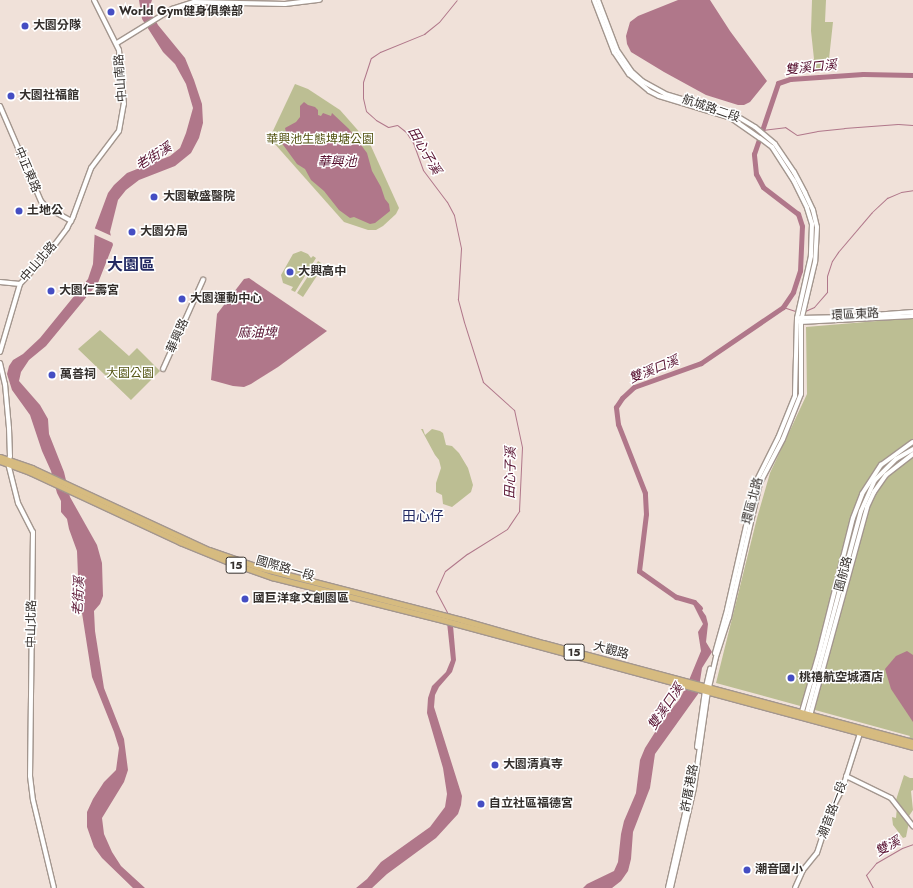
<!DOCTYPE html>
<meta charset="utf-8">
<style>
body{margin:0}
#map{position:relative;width:913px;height:888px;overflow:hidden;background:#f0e1d9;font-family:Jost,"Noto Sans TC",sans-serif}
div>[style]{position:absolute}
.green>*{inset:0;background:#bcbe93}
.water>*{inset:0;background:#b0778a}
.pier>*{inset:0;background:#f0e1d9}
.stream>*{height:1px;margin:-0.5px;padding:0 0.5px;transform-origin:0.5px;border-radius:0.5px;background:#b0778a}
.river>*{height:5px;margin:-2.5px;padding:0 2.5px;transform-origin:2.5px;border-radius:2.5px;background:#b0778a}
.roads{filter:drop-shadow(1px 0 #a3968e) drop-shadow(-1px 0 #a3968e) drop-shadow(0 1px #a3968e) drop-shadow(0 -1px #a3968e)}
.secondary>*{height:4px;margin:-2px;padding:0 2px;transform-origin:2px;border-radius:2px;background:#fff}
.primary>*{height:4.5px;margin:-2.25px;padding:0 2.25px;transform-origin:2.25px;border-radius:2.25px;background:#d6bb80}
.dots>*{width:11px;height:11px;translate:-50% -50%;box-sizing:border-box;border:2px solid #fff;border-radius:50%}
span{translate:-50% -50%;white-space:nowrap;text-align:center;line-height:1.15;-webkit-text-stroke:3px #fff;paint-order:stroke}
.shield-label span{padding:1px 3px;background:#fff;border:1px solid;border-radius:3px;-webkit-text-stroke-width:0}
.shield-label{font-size:11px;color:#342f2c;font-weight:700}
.poi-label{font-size:12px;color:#342f2c;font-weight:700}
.left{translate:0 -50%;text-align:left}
.street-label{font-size:12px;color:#342f2c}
.park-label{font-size:12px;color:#535413}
.water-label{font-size:13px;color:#571130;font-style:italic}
.quarter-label{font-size:14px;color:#232a63}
.district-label{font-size:16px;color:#232a63;font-weight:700}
</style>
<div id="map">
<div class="green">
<i style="clip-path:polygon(812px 0,826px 0,825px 22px,833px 22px,829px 59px,821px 61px,822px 71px,808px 69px,814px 59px,811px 31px)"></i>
<i style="clip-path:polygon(295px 84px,308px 89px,340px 110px,370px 144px,399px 208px,396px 214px,383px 226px,376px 230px,368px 230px,344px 222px,274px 143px,271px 135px)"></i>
<i style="clip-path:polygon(301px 251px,308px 254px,311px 258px,313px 256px,316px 258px,295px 292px,291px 290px,293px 287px,283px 283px,281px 275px,293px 254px)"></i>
<i style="clip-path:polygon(318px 261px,324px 265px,303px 297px,297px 293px)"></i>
<i style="clip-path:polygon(913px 318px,913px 739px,909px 738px,910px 736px,716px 683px,757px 518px,770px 473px,807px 394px,806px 327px)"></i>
<i style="clip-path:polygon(100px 330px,129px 356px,137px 348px,160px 371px,131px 400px,78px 349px)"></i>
<i style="clip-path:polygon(421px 429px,423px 429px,425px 435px,432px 429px,440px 431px,443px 433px,446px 445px,452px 446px,459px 453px,468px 468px,473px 485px,471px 492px,452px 507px,443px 504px,442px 495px,436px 492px,436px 483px,441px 468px,439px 460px,435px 455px)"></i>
<i style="clip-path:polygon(904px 775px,910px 778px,913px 778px,913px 790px,911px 791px,913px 810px,909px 816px,896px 800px)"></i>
<i style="clip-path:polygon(897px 807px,909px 822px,906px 837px,903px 838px,893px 825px,892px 817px,896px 818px)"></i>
</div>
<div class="water">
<i style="clip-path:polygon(139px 0,152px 0,150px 6px,152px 14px,158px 25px,185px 58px,194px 80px,202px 104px,203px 123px,199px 138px,191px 153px,175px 166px,139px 180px,126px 190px,118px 200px,110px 232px,113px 245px,98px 283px,46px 346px,29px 360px,21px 372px,19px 381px,40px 405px,48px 419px,49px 434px,64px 472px,70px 497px,97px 545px,102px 563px,103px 596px,100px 604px,94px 611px,95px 631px,104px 688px,124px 739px,128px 770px,124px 782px,102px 818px,104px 834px,112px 852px,121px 866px,145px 888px,133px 888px,102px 858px,94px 847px,87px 827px,87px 812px,93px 799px,104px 782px,116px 770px,119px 748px,114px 732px,92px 677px,79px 594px,82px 584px,78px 576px,77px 551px,69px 529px,67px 519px,61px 512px,61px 501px,57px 493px,51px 471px,42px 451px,30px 415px,12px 390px,7px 374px,9px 366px,13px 360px,23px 354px,40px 338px,88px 279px,93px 264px,95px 228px,108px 193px,114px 185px,127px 173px,170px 156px,180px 148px,186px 133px,193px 108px,186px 84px,175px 64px,163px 52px,142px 19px)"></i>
<i style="clip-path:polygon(678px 0,710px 0,730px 31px,767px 81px,750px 102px,744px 105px,738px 105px,706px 95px,664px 72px,631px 52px,627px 44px,626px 36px,630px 22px,638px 16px)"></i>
<i style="clip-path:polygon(304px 102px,308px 105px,315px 107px,318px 110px,318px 115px,321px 116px,323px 113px,331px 116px,332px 113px,349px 129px,367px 153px,372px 171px,381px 187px,385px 199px,389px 204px,390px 211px,375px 223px,370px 224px,354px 217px,350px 218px,339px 210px,324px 191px,311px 180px,305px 169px,297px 164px,281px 142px,283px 135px,287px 137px,285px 128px,296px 122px,300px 117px,300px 106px)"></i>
<i style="clip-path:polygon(249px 278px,327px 331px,278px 367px,251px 384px,244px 387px,233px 386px,211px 380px,217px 314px,244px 279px)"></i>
<i style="clip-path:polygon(697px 603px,706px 616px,708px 624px,706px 642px,712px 652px,702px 668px,698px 694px,655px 754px,650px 788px,633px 832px,631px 859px,628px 871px,621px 881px,612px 888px,583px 888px,587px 884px,614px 871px,618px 862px,621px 834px,624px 821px,636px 793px,640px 760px,645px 748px,664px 718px,679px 700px,687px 685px,701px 651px,698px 632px,703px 624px,693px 604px)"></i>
<i style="clip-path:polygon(446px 613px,452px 614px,456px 660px,452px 672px,439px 687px,435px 695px,434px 707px,462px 796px,461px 805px,458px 814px,436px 838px,387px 874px,372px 888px,356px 888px,367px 879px,381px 862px,430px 827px,445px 807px,447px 794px,443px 768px,427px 713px,428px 698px,432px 686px,446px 672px,451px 660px)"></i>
<i style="clip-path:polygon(907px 651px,913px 655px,913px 722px,891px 689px,885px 669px,896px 656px)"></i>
</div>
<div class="pier">
<i style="clip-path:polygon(94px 228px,114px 237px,113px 243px,93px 234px)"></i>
<i style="clip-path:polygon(82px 285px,91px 295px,88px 299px,78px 289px)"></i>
</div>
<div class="stream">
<i style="left:762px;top:130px;width:23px;rotate:-7deg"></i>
<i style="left:785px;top:127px;width:14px;rotate:34deg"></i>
<i style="left:797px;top:135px;width:20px;rotate:-11deg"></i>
<i style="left:817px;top:131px;width:27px;rotate:-6deg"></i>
<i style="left:844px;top:128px;width:54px;rotate:-4.2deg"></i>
<i style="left:898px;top:124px;width:15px;rotate:4deg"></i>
<i style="left:783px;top:307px;width:16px;rotate:18deg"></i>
<i style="left:805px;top:311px;width:10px;rotate:-24deg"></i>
<i style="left:814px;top:307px;width:20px;rotate:-49deg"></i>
<i style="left:827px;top:292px;width:16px;rotate:-90deg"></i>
<i style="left:827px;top:276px;width:16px;rotate:-72deg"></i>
<i style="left:832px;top:261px;width:11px;rotate:-56deg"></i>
<i style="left:838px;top:252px;width:52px;rotate:-49.6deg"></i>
<i style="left:872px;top:212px;width:21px;rotate:-43deg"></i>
<i style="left:887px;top:198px;width:15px;rotate:-23deg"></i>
<i style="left:901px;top:192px;width:12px;rotate:-9deg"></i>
<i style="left:448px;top:614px;width:26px;rotate:-118deg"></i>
<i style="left:436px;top:591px;width:22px;rotate:-66deg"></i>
<i style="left:445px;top:571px;width:28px;rotate:-38deg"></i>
<i style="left:467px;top:554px;width:47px;rotate:-32deg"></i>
<i style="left:507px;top:529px;width:22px;rotate:-56deg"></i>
<i style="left:519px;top:511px;width:64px;rotate:-87.3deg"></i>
<i style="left:522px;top:447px;width:38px;rotate:-102deg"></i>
<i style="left:514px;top:410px;width:42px;rotate:-137.9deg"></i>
<i style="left:483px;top:382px;width:63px;rotate:-107.6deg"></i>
<i style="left:464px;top:322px;width:24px;rotate:-105deg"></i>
<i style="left:458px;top:299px;width:51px;rotate:-86.6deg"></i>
<i style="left:461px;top:248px;width:34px;rotate:-102deg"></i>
<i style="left:454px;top:215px;width:15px;rotate:-118deg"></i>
<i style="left:447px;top:202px;width:40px;rotate:-127deg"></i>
<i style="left:423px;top:170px;width:29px;rotate:-110deg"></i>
<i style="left:413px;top:143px;width:13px;rotate:-122deg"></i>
<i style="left:406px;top:132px;width:11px;rotate:-142deg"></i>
<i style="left:397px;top:125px;width:9px;rotate:167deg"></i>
<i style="left:388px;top:127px;width:14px;rotate:-150deg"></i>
<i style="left:376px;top:120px;width:13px;rotate:-138deg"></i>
<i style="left:366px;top:111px;width:13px;rotate:-103deg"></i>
<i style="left:363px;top:98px;width:16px;rotate:-90deg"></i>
<i style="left:363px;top:82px;width:25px;rotate:-72deg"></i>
<i style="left:371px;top:58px;width:11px;rotate:-34deg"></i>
<i style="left:380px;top:52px;width:48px;rotate:-22.2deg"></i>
<i style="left:424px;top:34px;width:19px;rotate:-39deg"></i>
<i style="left:439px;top:22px;width:28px;rotate:-51deg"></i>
<i style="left:873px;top:888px;width:15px;rotate:-118deg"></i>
<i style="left:866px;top:875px;width:16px;rotate:-50deg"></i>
<i style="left:876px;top:863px;width:30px;rotate:-30deg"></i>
<i style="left:902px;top:848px;width:12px;rotate:-20deg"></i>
</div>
<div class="river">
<i style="left:700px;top:608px;width:8px;rotate:-135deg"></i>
<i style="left:694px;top:602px;width:19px;rotate:-164deg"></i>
<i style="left:676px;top:597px;width:45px;rotate:-144.9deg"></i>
<i style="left:639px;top:571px;width:57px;rotate:-83deg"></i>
<i style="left:646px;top:514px;width:21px;rotate:-93deg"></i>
<i style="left:645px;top:493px;width:74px;rotate:-111.4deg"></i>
<i style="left:618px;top:424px;width:17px;rotate:-97deg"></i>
<i style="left:616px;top:407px;width:11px;rotate:-56deg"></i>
<i style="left:622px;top:398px;width:16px;rotate:-43deg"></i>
<i style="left:634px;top:387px;width:71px;rotate:-19.7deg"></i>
<i style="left:701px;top:363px;width:99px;rotate:-34.3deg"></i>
<i style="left:783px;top:307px;width:18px;rotate:-56deg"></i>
<i style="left:793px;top:292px;width:22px;rotate:-72deg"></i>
<i style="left:800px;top:271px;width:45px;rotate:-87.5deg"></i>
<i style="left:802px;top:226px;width:13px;rotate:-108deg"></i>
<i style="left:798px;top:214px;width:44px;rotate:-142.4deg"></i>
<i style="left:763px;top:187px;width:15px;rotate:-118deg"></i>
<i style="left:756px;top:174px;width:20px;rotate:-96deg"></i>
<i style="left:754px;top:154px;width:75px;rotate:-71.3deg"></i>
<i style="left:778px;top:83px;width:13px;rotate:-18deg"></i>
<i style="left:790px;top:79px;width:29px;rotate:-4deg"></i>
<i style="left:819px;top:77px;width:44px;rotate:-3.9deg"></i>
<i style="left:863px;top:74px;width:50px;rotate:1.1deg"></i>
</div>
<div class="roads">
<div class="secondary">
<i style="left:594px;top:0;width:56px;rotate:69deg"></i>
<i style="left:614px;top:52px;width:27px;rotate:56deg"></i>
<i style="left:629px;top:74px;width:26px;rotate:40deg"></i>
<i style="left:649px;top:91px;width:11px;rotate:27deg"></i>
<i style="left:659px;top:96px;width:75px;rotate:17deg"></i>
<i style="left:731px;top:118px;width:35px;rotate:35deg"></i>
<i style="left:760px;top:138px;width:15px;rotate:37deg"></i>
<i style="left:772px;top:147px;width:40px;rotate:57.1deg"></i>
<i style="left:794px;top:181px;width:30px;rotate:64deg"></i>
<i style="left:807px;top:208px;width:17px;rotate:73deg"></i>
<i style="left:812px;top:224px;width:32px;rotate:92deg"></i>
<i style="left:811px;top:256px;width:64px;rotate:102.7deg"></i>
<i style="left:797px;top:318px;width:78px;rotate:91.5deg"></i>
<i style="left:795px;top:396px;width:45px;rotate:112deg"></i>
<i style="left:778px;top:438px;width:49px;rotate:116.6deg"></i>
<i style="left:756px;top:482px;width:131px;rotate:102.8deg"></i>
<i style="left:727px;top:610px;width:45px;rotate:105.6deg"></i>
<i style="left:598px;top:0;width:53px;rotate:69.2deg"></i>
<i style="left:617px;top:50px;width:25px;rotate:56deg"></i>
<i style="left:631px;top:71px;width:15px;rotate:42deg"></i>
<i style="left:642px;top:81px;width:26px;rotate:29deg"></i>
<i style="left:665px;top:94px;width:73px;rotate:16.7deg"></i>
<i style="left:735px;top:115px;width:23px;rotate:31deg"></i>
<i style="left:755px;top:127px;width:26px;rotate:40deg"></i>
<i style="left:775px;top:144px;width:34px;rotate:56deg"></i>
<i style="left:794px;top:172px;width:24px;rotate:62deg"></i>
<i style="left:805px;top:193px;width:19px;rotate:65deg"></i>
<i style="left:813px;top:210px;width:17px;rotate:77deg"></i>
<i style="left:817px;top:227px;width:35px;rotate:93deg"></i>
<i style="left:815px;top:262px;width:61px;rotate:103.3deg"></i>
<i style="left:801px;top:321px;width:73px;rotate:90deg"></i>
<i style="left:801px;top:394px;width:48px;rotate:111.8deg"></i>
<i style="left:783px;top:439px;width:50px;rotate:117.6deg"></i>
<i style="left:760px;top:483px;width:138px;rotate:103deg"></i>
<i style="left:729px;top:617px;width:42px;rotate:108deg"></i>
<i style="left:716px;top:657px;width:35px;rotate:103deg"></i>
<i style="left:708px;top:691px;width:98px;rotate:98.2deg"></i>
<i style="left:694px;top:788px;width:103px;rotate:103deg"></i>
<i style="left:117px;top:43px;width:65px;rotate:-31.7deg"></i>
<i style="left:172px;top:9px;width:23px;rotate:-18deg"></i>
<i style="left:194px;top:2px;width:91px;rotate:1.3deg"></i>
<i style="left:285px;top:4px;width:35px;rotate:-7deg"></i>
<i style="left:0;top:106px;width:103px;rotate:66.7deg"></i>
<i style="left:41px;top:201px;width:8px;rotate:50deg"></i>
<i style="left:46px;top:207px;width:29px;rotate:29deg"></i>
<i style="left:0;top:282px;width:20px;rotate:6deg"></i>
<i style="left:800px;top:318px;width:47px;rotate:-1.2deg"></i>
<i style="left:847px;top:317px;width:66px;rotate:-4.3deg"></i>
<i style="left:800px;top:322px;width:113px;rotate:-3deg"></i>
<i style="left:0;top:352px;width:71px;rotate:-73.6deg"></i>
<i style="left:20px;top:284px;width:40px;rotate:-47deg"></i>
<i style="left:47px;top:255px;width:34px;rotate:-53deg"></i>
<i style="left:67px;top:228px;width:13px;rotate:-61deg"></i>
<i style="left:73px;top:217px;width:52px;rotate:-69.8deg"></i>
<i style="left:91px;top:168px;width:46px;rotate:-52.9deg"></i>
<i style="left:119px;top:131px;width:27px;rotate:-80deg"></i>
<i style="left:124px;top:104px;width:54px;rotate:-95.3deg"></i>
<i style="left:119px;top:50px;width:56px;rotate:-116.6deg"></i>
<i style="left:0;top:363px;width:22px;rotate:77deg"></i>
<i style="left:5px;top:384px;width:44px;rotate:84.8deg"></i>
<i style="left:9px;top:428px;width:28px;rotate:88deg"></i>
<i style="left:10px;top:456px;width:7px;rotate:106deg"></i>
<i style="left:8px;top:463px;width:41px;rotate:76deg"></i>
<i style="left:18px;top:503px;width:33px;rotate:63deg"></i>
<i style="left:33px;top:532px;width:244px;rotate:90.7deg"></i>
<i style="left:30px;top:776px;width:24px;rotate:83deg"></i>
<i style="left:33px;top:800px;width:90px;rotate:76.6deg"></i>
<i style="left:163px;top:369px;width:98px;rotate:-65.8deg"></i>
<i style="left:801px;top:715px;width:65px;rotate:-73.8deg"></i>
<i style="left:819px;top:653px;width:139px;rotate:-75.9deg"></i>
<i style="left:853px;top:518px;width:26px;rotate:-69deg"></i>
<i style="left:862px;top:494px;width:35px;rotate:-57deg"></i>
<i style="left:881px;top:465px;width:39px;rotate:-36deg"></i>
<i style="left:806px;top:716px;width:212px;rotate:-75deg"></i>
<i style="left:861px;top:511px;width:34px;rotate:-66deg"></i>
<i style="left:875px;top:480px;width:30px;rotate:-45deg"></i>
<i style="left:896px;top:459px;width:20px;rotate:-30deg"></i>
<i style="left:810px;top:716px;width:217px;rotate:-74.7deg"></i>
<i style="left:867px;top:507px;width:17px;rotate:-65deg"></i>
<i style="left:874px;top:492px;width:21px;rotate:-55deg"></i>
<i style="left:886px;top:475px;width:34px;rotate:-38deg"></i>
<i style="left:697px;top:747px;width:57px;rotate:-81.9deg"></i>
<i style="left:705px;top:691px;width:23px;rotate:-77deg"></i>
<i style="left:846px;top:776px;width:50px;rotate:26.1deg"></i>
<i style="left:891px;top:798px;width:36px;rotate:52deg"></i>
<i style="left:668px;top:888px;width:117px;rotate:-77.2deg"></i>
<i style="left:795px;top:888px;width:20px;rotate:-66deg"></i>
<i style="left:803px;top:870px;width:22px;rotate:-51deg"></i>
<i style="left:817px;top:853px;width:40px;rotate:-72deg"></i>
<i style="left:829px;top:815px;width:28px;rotate:-63deg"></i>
<i style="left:842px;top:790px;width:63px;rotate:-72.4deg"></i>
</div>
<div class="primary">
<i style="left:0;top:457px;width:34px;rotate:19deg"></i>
<i style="left:32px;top:468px;width:195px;rotate:24.9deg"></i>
<i style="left:209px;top:550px;width:55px;rotate:19.1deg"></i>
<i style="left:261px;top:568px;width:208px;rotate:14.5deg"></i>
<i style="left:462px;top:620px;width:84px;rotate:15.9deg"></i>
<i style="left:543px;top:643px;width:383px;rotate:15deg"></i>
<i style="left:0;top:461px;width:32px;rotate:20deg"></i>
<i style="left:30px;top:472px;width:166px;rotate:25deg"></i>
<i style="left:180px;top:542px;width:53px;rotate:22.2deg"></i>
<i style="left:229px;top:562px;width:46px;rotate:19.2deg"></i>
<i style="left:272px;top:577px;width:176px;rotate:14.1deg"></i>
<i style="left:443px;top:620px;width:487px;rotate:15.1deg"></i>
</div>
</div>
<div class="dots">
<i style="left:111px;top:12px;background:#454ec3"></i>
<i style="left:25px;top:26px;background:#454ec3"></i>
<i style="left:11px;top:96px;background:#454ec3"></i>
<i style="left:154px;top:197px;background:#454ec3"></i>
<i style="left:19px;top:211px;background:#454ec3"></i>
<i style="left:132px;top:232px;background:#454ec3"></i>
<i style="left:290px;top:272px;background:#454ec3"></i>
<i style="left:51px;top:291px;background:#454ec3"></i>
<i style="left:182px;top:299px;background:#454ec3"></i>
<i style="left:52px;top:375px;background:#454ec3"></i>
<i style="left:245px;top:599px;background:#454ec3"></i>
<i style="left:791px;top:678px;background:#454ec3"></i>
<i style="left:495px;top:765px;background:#454ec3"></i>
<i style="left:481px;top:804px;background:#454ec3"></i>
<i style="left:747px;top:870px;background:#454ec3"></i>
</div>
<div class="shield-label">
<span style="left:236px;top:565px">15</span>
<span style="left:574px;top:652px">15</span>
</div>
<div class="poi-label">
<span class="left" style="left:119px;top:12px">World Gym健身俱樂部</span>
<span class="left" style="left:33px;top:26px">大園分隊</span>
<span class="left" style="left:19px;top:96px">大園社福館</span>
<span class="left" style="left:163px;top:197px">大園敏盛醫院</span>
<span class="left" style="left:27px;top:211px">土地公</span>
<span class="left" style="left:140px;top:232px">大園分局</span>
<span class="left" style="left:298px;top:272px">大興高中</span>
<span class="left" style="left:59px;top:291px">大園仁壽宮</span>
<span class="left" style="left:190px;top:299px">大園運動中心</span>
<span class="left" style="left:60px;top:375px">萬善祠</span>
<span class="left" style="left:253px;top:599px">國巨洋傘文創園區</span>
<span class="left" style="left:799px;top:678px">桃禧航空城酒店</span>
<span class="left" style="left:503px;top:765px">大園清真寺</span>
<span class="left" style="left:489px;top:804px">自立社區福德宮</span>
<span class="left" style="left:755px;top:870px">潮音國小</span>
</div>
<div class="street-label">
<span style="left:121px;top:78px;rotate:-94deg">中山南路</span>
<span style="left:711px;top:109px;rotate:19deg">航城路二段</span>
<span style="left:27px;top:170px;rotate:67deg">中正東路</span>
<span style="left:39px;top:262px;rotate:-49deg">中山北路</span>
<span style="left:855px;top:315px;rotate:-3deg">環區東路</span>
<span style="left:178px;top:336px;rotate:-66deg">華興路</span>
<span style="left:753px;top:501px;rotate:-75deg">環區北路</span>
<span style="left:285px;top:569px;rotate:16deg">國際路一段</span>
<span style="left:844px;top:574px;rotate:-75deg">園航路</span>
<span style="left:32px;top:624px;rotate:-89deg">中山北路</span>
<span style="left:611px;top:651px;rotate:15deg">大觀路</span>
<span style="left:690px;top:788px;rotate:-79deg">許厝港路</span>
<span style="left:833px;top:810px;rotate:-69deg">潮音路一段</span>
</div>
<div class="park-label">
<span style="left:320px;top:140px">華興池生態埤塘公園</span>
<span style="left:130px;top:374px">大園公園</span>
</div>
<div class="water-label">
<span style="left:811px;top:68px;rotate:-6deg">雙溪口溪</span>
<span style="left:424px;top:151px;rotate:60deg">田心子溪</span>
<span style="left:154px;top:157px;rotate:-32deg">老街溪</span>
<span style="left:337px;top:162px">華興池</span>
<span style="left:257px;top:333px">麻油埤</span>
<span style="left:654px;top:370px;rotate:-22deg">雙溪口溪</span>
<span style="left:511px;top:473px;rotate:-89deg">田心子溪</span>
<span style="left:79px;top:596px;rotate:-87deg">老街溪</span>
<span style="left:666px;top:707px;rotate:-56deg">雙溪口溪</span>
<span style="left:888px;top:847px;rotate:-28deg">雙溪</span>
</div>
<div class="quarter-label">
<span style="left:423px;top:516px">田心仔</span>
</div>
<div class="district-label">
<span style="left:131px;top:265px">大園區</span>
</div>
</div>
